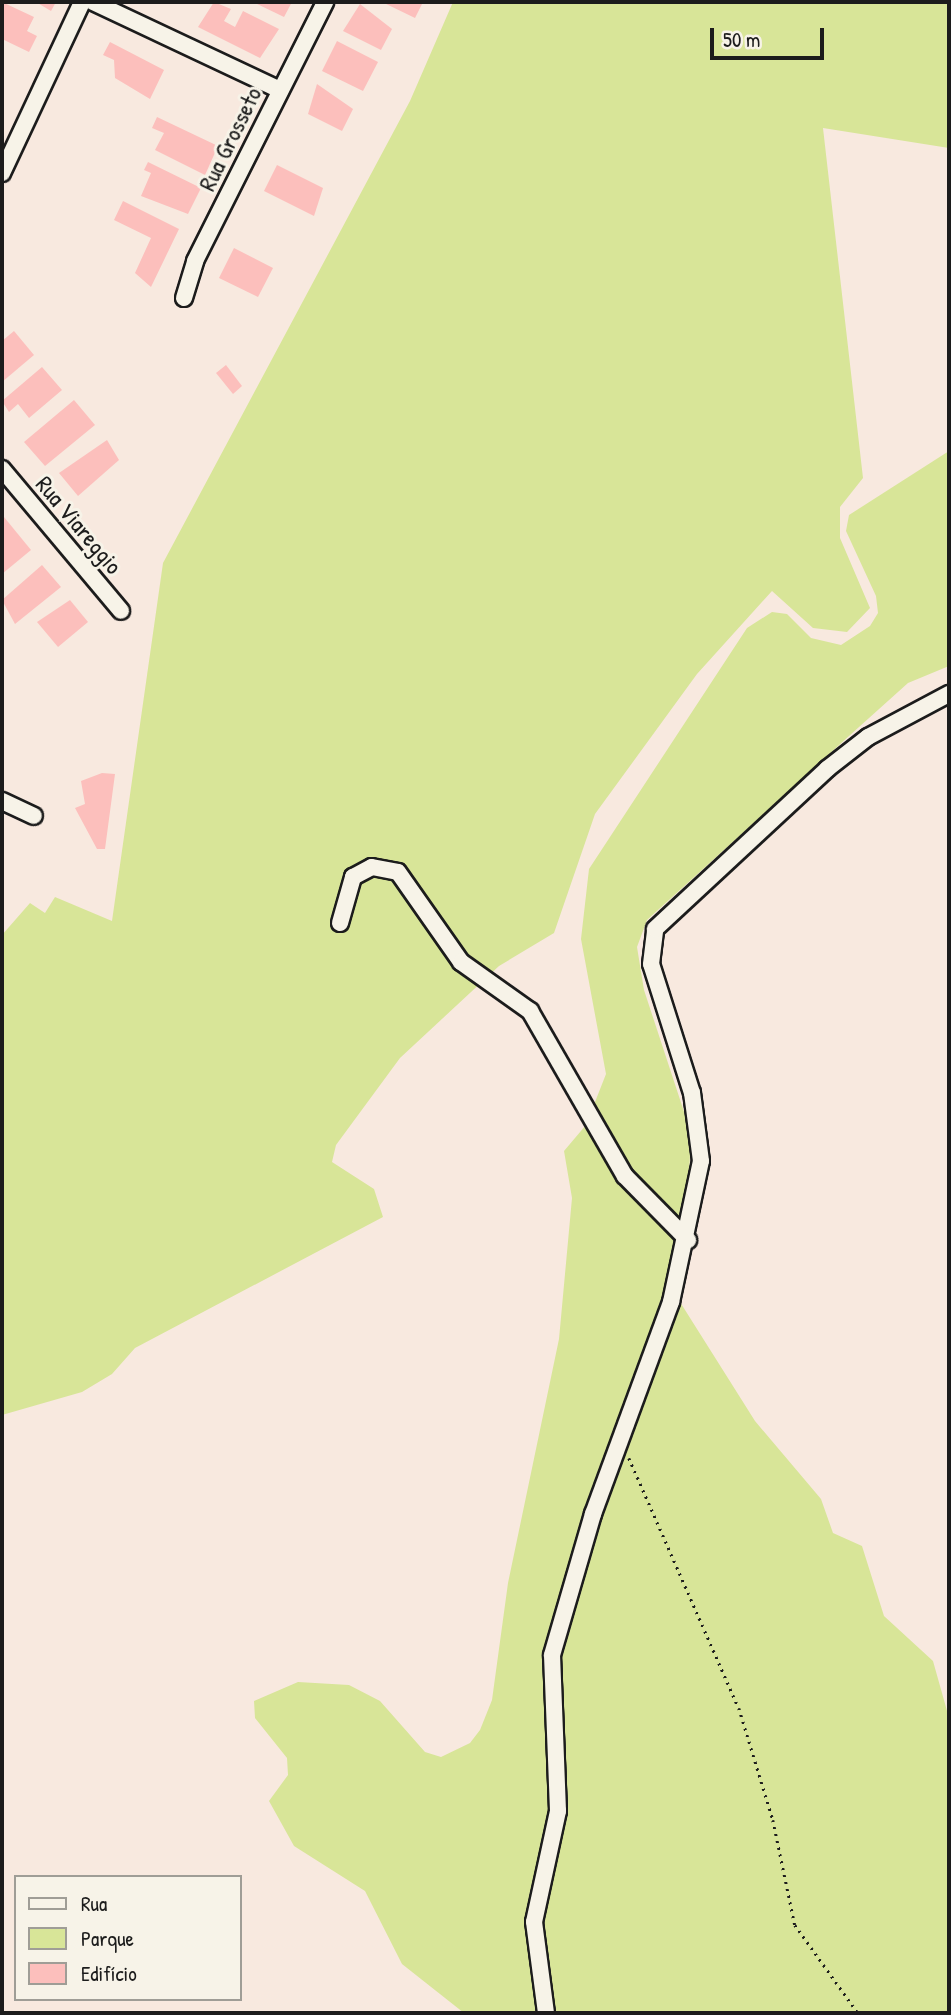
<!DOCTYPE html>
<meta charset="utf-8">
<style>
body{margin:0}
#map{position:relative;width:951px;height:2015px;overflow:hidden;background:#f8e9df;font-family:"Patrick Hand",sans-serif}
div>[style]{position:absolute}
.green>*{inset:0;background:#d8e598}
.building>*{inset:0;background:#fcbfbc}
.path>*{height:2.5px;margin-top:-1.25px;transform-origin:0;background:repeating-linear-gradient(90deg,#1c1c1c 0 2px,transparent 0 7px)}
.roads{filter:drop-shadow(2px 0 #1c1c1c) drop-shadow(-2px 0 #1c1c1c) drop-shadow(0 2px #1c1c1c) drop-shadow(0 -2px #1c1c1c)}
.street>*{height:16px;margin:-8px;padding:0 8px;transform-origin:8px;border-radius:8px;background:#f7f3e8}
span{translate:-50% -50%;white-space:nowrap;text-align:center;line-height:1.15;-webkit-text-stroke:6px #f7f3e8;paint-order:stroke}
.street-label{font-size:24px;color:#1c1c1c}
.frame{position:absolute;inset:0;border:4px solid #1c1c1c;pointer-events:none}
.legend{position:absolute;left:14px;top:1875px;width:228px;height:126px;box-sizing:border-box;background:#f7f3e8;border:2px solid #9f9d96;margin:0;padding:9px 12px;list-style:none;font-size:21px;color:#1c1c1c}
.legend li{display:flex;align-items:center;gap:14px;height:35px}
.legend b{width:35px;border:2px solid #9f9d96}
.scale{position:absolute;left:710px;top:28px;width:114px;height:32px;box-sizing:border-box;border:4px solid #1c1c1c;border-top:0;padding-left:9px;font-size:21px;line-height:24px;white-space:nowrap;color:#1c1c1c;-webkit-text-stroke:5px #f7f3e8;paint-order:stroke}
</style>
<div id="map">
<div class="green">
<i style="clip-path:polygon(453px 2px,949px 2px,949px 148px,823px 128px,863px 478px,840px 507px,840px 538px,870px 608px,847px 632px,813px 628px,772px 591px,697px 674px,595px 814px,554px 933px,499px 966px,400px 1058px,336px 1145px,332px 1162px,374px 1189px,383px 1217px,135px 1348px,112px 1374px,82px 1392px,2px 1415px,2px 935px,30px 903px,45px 913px,55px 897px,112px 921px,163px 563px,410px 101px)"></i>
<i style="clip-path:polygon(949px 451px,949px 666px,908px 683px,849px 736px,647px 920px,637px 947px,644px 990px,691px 1133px,688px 1197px,668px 1283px,755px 1421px,821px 1499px,833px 1533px,862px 1546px,884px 1616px,933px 1661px,949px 1718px,949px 2013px,464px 2013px,402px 1964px,365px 1891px,294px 1846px,269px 1801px,288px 1775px,287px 1758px,255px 1718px,254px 1701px,298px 1682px,349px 1685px,380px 1701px,425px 1752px,441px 1757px,470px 1743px,480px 1730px,492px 1700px,508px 1583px,559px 1339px,572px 1198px,564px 1151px,586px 1125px,606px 1074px,581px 939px,589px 869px,747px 628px,772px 612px,787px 614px,811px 638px,841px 645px,870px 626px,878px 613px,876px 596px,846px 531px,849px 515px)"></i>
</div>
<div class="building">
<i style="clip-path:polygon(2px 2px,34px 17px,27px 31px,37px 36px,29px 52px,2px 39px)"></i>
<i style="clip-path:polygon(36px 2px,56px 2px,51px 11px)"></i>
<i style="clip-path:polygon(214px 2px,231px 9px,224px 21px,235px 27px,243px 11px,279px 29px,260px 58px,198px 27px)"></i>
<i style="clip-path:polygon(253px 2px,292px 2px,284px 17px)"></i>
<i style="clip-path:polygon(382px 2px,423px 2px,415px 18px)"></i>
<i style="clip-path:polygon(360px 4px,392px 29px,381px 50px,343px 31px)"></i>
<i style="clip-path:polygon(337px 41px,378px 62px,363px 91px,322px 71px)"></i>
<i style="clip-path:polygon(110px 42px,164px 70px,150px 99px,115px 78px,114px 60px,103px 55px)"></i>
<i style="clip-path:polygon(317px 84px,353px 109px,342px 131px,308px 114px)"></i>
<i style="clip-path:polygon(157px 117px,218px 146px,205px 175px,155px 150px,164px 133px,152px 128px)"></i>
<i style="clip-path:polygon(148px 162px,201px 188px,188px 214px,141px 196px,151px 173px,144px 170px)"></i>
<i style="clip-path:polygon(277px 165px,323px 188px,314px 216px,264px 191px)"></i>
<i style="clip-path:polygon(123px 201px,179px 229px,151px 287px,135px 273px,151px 238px,114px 220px)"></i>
<i style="clip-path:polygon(234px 248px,273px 268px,258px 297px,219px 278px)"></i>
<i style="clip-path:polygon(14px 331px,34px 355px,2px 382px,2px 341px)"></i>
<i style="clip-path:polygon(226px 365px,242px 386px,233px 394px,216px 373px)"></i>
<i style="clip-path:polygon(42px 367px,62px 390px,29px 418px,18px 404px,9px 412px,2px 401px)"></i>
<i style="clip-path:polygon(74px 400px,95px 425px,45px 466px,24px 442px)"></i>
<i style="clip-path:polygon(107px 440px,119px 460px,78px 496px,59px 473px)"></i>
<i style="clip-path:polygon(4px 517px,31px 550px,2px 574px,2px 519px)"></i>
<i style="clip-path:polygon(42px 565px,61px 587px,15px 624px,2px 600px)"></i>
<i style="clip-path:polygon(70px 600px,88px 622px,58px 647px,37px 622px)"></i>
<i style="clip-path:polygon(102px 773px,115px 774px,105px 849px,97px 849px,75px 808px,85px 804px,81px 781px)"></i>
</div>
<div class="path">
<i style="left:629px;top:1458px;width:273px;rotate:66.3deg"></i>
<i style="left:739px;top:1708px;width:117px;rotate:73.1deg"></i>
<i style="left:773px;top:1820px;width:107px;rotate:78.2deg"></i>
<i style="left:795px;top:1925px;width:108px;rotate:54.4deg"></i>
</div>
<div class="roads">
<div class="street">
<i style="left:93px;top:2px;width:207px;rotate:25.2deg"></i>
<i style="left:2px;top:173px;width:189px;rotate:-64.9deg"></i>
<i style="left:184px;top:298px;width:39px;rotate:-73deg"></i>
<i style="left:195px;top:261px;width:290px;rotate:-63.3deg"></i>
<i style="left:2px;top:469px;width:185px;rotate:50deg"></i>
<i style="left:2px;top:801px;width:35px;rotate:25deg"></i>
<i style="left:340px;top:923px;width:48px;rotate:-74.2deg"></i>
<i style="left:353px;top:877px;width:21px;rotate:-28deg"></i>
<i style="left:372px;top:867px;width:26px;rotate:11deg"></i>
<i style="left:398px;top:872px;width:110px;rotate:55deg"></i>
<i style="left:461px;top:962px;width:85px;rotate:35.4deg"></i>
<i style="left:530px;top:1011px;width:190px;rotate:60.1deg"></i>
<i style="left:625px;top:1176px;width:90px;rotate:45.5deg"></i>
<i style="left:546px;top:2013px;width:92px;rotate:-97.5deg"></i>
<i style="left:534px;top:1922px;width:114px;rotate:-77.8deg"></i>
<i style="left:558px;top:1811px;width:156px;rotate:-92.2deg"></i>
<i style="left:552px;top:1655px;width:147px;rotate:-73.8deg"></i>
<i style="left:593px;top:1514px;width:226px;rotate:-69.8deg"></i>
<i style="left:671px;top:1302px;width:144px;rotate:-78deg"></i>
<i style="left:701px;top:1161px;width:69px;rotate:-97.5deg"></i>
<i style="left:692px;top:1093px;width:135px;rotate:-107.6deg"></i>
<i style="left:651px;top:964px;width:35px;rotate:-83deg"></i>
<i style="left:655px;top:929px;width:235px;rotate:-42.9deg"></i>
<i style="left:827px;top:769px;width:52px;rotate:-38deg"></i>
<i style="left:868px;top:737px;width:92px;rotate:-28deg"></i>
</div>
</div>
<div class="street-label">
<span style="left:230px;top:139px;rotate:-64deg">Rua Grosseto</span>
<span style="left:79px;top:525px;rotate:50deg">Rua Viareggio</span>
</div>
<div class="frame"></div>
<ul class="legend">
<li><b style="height:9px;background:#f7f3e8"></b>Rua</li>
<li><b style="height:19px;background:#d8e598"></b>Parque</li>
<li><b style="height:19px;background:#fcbfbc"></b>Edifício</li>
</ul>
<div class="scale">50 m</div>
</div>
